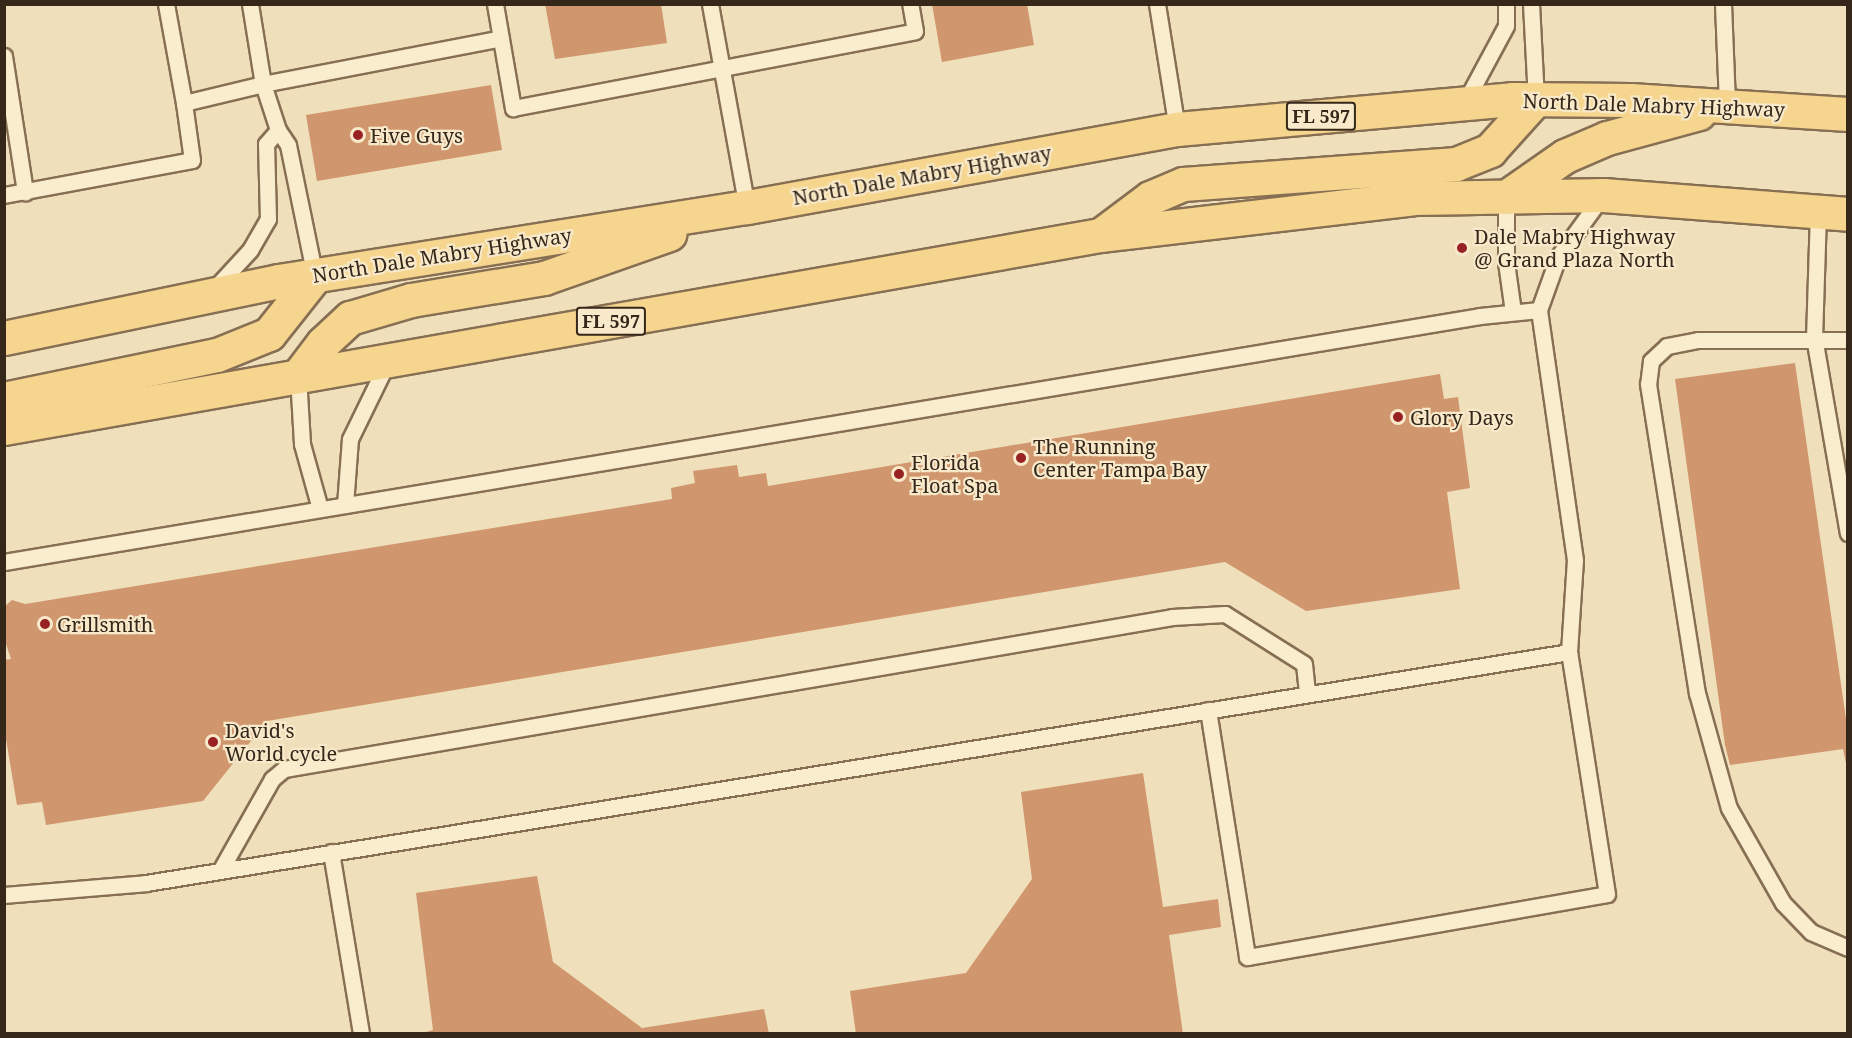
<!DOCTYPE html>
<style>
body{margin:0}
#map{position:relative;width:1852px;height:1038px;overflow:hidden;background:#efdfba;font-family:"Noto Serif",serif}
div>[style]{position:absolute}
.building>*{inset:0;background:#d0966e}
.roads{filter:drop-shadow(2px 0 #876f54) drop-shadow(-2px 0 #876f54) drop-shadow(0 2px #876f54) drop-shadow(0 -2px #876f54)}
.service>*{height:15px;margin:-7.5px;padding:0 7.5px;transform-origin:7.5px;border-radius:7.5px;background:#faedce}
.primary>*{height:33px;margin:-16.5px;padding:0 16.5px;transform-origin:16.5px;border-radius:16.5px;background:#f6d58f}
.dots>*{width:16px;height:16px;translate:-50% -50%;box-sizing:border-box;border:3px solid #f7e9ca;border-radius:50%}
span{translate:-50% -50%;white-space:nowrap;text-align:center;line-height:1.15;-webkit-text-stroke:4.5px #f7e9ca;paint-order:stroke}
.shield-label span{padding:2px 4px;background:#f7e9ca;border:2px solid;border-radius:4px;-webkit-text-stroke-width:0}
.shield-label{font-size:18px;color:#35271a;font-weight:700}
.street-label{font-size:20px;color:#35271a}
.poi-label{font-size:20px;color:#35271a}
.left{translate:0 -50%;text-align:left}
.frame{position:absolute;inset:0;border:6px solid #35271a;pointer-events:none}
</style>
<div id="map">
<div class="building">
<i style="clip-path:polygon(545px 4px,661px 4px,667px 43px,555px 59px)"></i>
<i style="clip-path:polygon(932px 4px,1027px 4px,1034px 45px,942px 62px)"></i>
<i style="clip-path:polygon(491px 85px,502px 150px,317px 181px,306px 115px)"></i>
<i style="clip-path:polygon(1795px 363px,1848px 733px,1848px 773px,1843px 749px,1730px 765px,1725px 745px,1675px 379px)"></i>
<i style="clip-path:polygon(1440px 374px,1444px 399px,1458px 397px,1470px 488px,1447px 492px,1460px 589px,1306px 611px,1225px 562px,267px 721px,203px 801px,46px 825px,42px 802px,17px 805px,4px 727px,4px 660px,11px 659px,4px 638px,4px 607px,12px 600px,25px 604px,672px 499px,671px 488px,695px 483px,693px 471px,737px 465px,739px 477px,766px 473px,768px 486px)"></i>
<i style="clip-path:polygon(1143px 773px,1163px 907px,1218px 899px,1221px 927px,1169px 935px,1183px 1034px,856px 1034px,850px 991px,966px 973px,1032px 879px,1021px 792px)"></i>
<i style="clip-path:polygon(537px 876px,553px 962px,642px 1028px,764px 1009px,769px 1034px,419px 1034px,433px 1030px,416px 893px)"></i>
</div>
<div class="roads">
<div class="service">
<i style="left:166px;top:4px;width:101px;rotate:79.7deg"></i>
<i style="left:250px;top:4px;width:81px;rotate:80.8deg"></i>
<i style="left:263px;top:84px;width:242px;rotate:-10.9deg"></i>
<i style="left:495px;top:4px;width:106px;rotate:80.2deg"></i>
<i style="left:513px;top:108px;width:409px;rotate:-10.8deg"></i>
<i style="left:915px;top:31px;width:27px;rotate:-100deg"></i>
<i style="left:710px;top:4px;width:206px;rotate:79.7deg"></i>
<i style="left:1157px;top:4px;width:127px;rotate:80.9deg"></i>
<i style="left:1531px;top:4px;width:95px;rotate:87deg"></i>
<i style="left:1723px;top:4px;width:101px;rotate:87.7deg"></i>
<i style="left:4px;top:56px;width:138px;rotate:81.2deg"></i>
<i style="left:1465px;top:102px;width:86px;rotate:-61.7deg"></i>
<i style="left:1506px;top:26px;width:22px;rotate:-90deg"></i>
<i style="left:4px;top:195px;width:191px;rotate:-10.5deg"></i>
<i style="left:192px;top:160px;width:58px;rotate:-98deg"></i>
<i style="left:184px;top:103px;width:81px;rotate:-13.5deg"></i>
<i style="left:263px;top:84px;width:48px;rotate:71.9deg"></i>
<i style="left:278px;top:130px;width:18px;rotate:56deg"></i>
<i style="left:288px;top:145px;width:134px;rotate:78.4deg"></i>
<i style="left:1506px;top:197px;width:65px;rotate:90deg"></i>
<i style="left:1506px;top:262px;width:50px;rotate:82deg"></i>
<i style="left:1818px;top:212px;width:125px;rotate:91.8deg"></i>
<i style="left:1814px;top:337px;width:199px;rotate:80.2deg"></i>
<i style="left:214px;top:289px;width:53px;rotate:-47.3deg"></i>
<i style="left:250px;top:250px;width:36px;rotate:-60deg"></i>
<i style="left:268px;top:219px;width:75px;rotate:-91.5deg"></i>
<i style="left:266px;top:144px;width:18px;rotate:-49deg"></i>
<i style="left:1848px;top:340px;width:150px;rotate:180deg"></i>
<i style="left:1698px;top:340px;width:32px;rotate:169deg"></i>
<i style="left:1667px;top:346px;width:22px;rotate:137deg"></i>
<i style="left:1651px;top:361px;width:23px;rotate:97deg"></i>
<i style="left:1648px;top:384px;width:313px;rotate:81deg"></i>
<i style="left:1697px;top:693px;width:119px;rotate:74.5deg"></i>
<i style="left:1729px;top:808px;width:109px;rotate:60.4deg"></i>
<i style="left:1783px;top:903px;width:40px;rotate:46deg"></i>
<i style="left:1811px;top:932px;width:40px;rotate:23.4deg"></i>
<i style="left:298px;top:376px;width:68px;rotate:86.6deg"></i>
<i style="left:302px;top:444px;width:67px;rotate:74.5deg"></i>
<i style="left:345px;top:505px;width:66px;rotate:-85.7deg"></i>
<i style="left:350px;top:439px;width:87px;rotate:-64deg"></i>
<i style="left:4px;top:562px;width:1496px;rotate:-9.46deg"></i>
<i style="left:1480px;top:316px;width:59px;rotate:-5.8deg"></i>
<i style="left:1208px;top:710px;width:250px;rotate:81deg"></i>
<i style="left:1247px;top:957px;width:365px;rotate:-9.9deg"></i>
<i style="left:1607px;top:894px;width:245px;rotate:-98.9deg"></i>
<i style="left:331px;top:852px;width:184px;rotate:80.6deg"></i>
<i style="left:220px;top:871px;width:106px;rotate:-60.5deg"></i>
<i style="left:272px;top:779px;width:16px;rotate:-40deg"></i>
<i style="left:284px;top:769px;width:901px;rotate:-9.71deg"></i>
<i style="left:1172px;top:617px;width:53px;rotate:-3.2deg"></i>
<i style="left:1225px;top:614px;width:93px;rotate:32.3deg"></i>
<i style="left:1304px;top:664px;width:30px;rotate:84deg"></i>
<i style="left:4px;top:895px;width:143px;rotate:-4.8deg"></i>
<i style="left:146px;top:883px;width:1442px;rotate:-9.22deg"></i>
<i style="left:1569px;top:652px;width:92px;rotate:-86.3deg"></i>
<i style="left:1575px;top:560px;width:253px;rotate:-98.2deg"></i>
<i style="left:1539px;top:310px;width:56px;rotate:-70.3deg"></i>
<i style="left:1558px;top:257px;width:77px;rotate:-54deg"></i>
</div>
<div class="primary">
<i style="left:1506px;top:197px;width:72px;rotate:-34.8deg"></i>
<i style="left:1565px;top:156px;width:46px;rotate:-23.2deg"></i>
<i style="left:1607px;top:138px;width:95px;rotate:-15.2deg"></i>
<i style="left:1102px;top:234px;width:60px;rotate:-36.9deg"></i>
<i style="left:1150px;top:198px;width:36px;rotate:-23deg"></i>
<i style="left:1183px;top:184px;width:274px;rotate:-4.2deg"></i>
<i style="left:1456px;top:164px;width:37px;rotate:-22deg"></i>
<i style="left:1490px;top:150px;width:69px;rotate:-48deg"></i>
<i style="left:4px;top:338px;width:281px;rotate:-11.7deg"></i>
<i style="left:279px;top:281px;width:474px;rotate:-9deg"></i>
<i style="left:747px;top:207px;width:437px;rotate:-10.3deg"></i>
<i style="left:1177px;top:129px;width:336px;rotate:-5.1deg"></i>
<i style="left:1512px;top:99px;width:118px;rotate:0.5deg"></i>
<i style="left:1630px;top:100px;width:218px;rotate:3.7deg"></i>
<i style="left:298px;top:376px;width:41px;rotate:-52.9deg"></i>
<i style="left:323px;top:343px;width:37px;rotate:-43deg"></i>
<i style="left:350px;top:318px;width:64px;rotate:-16.4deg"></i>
<i style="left:411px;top:300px;width:135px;rotate:-9.4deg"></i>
<i style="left:544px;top:278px;width:133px;rotate:-19.4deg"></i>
<i style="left:4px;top:399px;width:217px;rotate:-11.7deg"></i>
<i style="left:217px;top:355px;width:56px;rotate:-22deg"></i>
<i style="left:269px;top:334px;width:74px;rotate:-51.6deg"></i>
<i style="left:4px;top:428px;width:1113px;rotate:-9.99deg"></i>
<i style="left:1100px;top:235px;width:315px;rotate:-6.7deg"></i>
<i style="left:1413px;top:198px;width:190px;rotate:-0.9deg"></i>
<i style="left:1603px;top:195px;width:246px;rotate:4.4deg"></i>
</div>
</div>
<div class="dots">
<i style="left:358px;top:135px;background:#982223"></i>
<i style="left:1462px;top:248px;background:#982223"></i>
<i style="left:1398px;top:417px;background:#982223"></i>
<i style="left:1021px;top:458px;background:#982223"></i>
<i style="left:899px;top:474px;background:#982223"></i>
<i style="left:45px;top:624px;background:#982223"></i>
<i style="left:213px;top:742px;background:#982223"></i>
</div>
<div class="shield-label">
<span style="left:1321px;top:116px">FL 597</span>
<span style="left:611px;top:321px">FL 597</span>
</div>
<div class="street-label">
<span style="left:1654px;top:105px;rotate:2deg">North Dale Mabry Highway</span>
<span style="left:922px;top:175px;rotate:-10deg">North Dale Mabry Highway</span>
<span style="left:442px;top:255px;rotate:-9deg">North Dale Mabry Highway</span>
</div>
<div class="poi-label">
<span class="left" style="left:370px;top:135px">Five Guys</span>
<span class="left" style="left:1474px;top:248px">Dale Mabry Highway<br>@ Grand Plaza North</span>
<span class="left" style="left:1410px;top:417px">Glory Days</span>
<span class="left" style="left:1033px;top:458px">The Running<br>Center Tampa Bay</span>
<span class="left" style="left:911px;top:474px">Florida<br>Float Spa</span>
<span class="left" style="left:57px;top:624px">Grillsmith</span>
<span class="left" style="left:225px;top:742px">David's<br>World cycle</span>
</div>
<div class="frame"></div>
</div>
